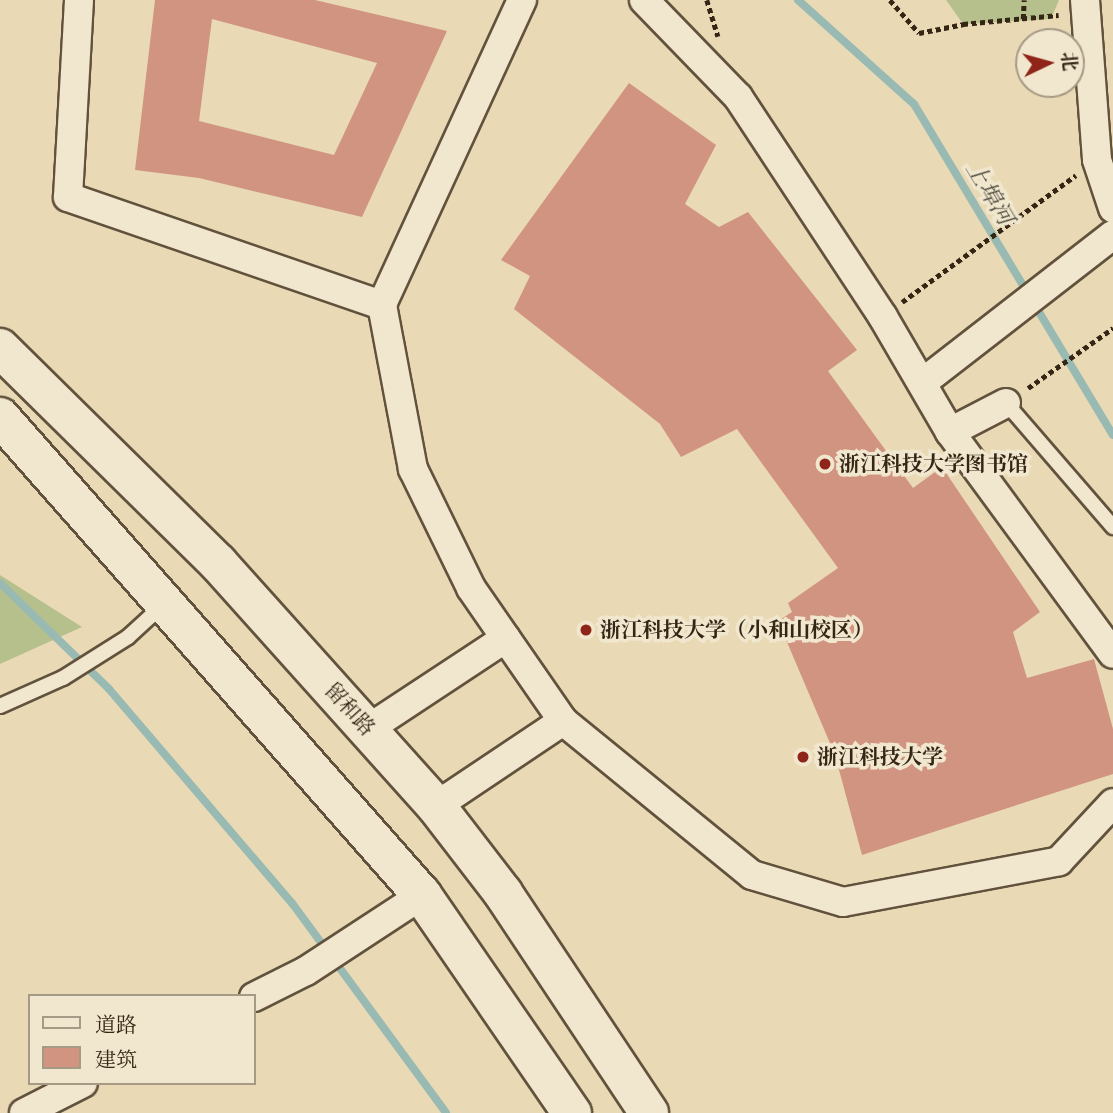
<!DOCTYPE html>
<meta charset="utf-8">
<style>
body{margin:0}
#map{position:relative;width:1113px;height:1113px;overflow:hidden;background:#e9dab5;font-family:"IM FELL Great Primer","Noto Serif SC",serif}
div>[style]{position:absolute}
.green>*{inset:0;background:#b6c08d}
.stream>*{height:8px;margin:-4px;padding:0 4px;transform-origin:4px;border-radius:4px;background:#98bab3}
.building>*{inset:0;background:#d09480}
.path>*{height:4.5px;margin-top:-2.25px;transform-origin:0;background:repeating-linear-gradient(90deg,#352515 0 5px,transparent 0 8.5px)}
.roads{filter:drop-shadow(2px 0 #62523d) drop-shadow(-2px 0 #62523d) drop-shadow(0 2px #62523d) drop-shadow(0 -2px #62523d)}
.service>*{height:14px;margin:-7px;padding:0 7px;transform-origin:7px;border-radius:7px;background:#f1e7cf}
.minor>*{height:28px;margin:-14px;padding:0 14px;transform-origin:14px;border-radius:14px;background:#f1e7cf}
.secondary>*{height:38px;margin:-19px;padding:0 19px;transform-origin:19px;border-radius:19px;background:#f1e7cf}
.dots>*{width:19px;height:19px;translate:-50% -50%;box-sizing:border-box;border:4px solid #f1e7cf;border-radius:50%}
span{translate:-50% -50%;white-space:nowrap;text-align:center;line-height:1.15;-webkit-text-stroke:7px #f1e7cf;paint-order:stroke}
.poi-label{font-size:21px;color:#352515;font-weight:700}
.left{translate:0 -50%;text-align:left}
.street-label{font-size:21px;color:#352515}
.water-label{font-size:23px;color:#4e4a3c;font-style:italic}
.legend{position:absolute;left:28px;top:994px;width:228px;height:91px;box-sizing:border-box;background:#f1e7cf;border:2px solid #a69985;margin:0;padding:9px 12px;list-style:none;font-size:21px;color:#352515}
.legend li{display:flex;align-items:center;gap:14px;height:35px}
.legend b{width:35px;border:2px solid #a69985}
.north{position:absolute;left:1015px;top:28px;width:70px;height:70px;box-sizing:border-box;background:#f1e7cf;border:2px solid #a69985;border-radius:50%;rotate:85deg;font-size:19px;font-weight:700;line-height:28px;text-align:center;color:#352515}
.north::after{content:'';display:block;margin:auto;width:24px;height:32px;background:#8f2418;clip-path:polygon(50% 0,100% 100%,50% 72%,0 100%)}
</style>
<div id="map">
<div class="green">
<i style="clip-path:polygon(946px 0,1059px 0,1051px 19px,963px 24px)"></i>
<i style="clip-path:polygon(0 575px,82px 627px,0 664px)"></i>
</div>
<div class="stream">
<i style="left:798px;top:0;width:156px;rotate:41.9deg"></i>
<i style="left:914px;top:104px;width:386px;rotate:59deg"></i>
<i style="left:0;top:583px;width:152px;rotate:44.2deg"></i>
<i style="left:109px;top:689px;width:282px;rotate:49.5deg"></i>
<i style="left:292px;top:903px;width:260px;rotate:53.7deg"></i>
</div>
<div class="building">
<i style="clip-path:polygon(evenodd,155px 0,315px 0,447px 31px,362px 217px,199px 178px,135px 170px,155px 0,212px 19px,377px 63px,334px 155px,199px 121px,212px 19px)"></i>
<i style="clip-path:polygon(629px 83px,716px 145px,685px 204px,719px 227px,748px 212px,857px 350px,828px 371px,913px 488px,942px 467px,1040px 612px,1013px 632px,1027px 678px,1094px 659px,1113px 729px,1113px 774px,862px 855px,835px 755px,778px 621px,792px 612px,788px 603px,838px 568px,737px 429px,681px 457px,660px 424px,514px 309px,530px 276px,501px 260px)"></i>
</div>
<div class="path">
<i style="left:707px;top:0;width:38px;rotate:73deg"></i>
<i style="left:890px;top:0;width:44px;rotate:48.7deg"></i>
<i style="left:919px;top:33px;width:46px;rotate:-11.3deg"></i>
<i style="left:1023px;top:19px;width:19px;rotate:-87deg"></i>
<i style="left:963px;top:24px;width:96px;rotate:-5.4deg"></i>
<i style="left:902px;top:302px;width:215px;rotate:-36.1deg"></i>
<i style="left:1028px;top:388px;width:104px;rotate:-35.2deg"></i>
</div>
<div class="roads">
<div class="service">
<i style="left:1006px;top:403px;width:164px;rotate:49.2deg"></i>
<i style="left:0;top:706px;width:69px;rotate:-24deg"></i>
<i style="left:63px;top:678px;width:77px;rotate:-32.2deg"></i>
<i style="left:128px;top:637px;width:49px;rotate:-42.5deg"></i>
</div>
<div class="minor">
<i style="left:79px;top:0;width:197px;rotate:93.2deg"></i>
<i style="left:68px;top:197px;width:332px;rotate:19deg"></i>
<i style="left:522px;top:0;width:336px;rotate:114.7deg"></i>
<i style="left:382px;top:305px;width:167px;rotate:79.3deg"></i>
<i style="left:413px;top:469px;width:132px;rotate:64deg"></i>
<i style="left:471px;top:588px;width:162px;rotate:55.3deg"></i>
<i style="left:563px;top:721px;width:244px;rotate:39.2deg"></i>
<i style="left:752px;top:875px;width:95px;rotate:16.5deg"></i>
<i style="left:843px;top:902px;width:220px;rotate:-10.7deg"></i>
<i style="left:1059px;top:861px;width:79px;rotate:-47deg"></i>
<i style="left:644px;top:0;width:135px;rotate:45.9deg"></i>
<i style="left:738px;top:97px;width:263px;rotate:56.6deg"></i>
<i style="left:883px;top:317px;width:133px;rotate:59.8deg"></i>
<i style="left:950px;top:432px;width:275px;rotate:53.7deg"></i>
<i style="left:1085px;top:0;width:160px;rotate:85.7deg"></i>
<i style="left:1097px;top:160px;width:51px;rotate:71.6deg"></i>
<i style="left:922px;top:383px;width:242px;rotate:-37.8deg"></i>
<i style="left:950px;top:432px;width:63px;rotate:-27.4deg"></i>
<i style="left:368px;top:729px;width:165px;rotate:-33.4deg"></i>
<i style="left:436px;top:806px;width:153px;rotate:-33.8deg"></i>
<i style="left:254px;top:997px;width:58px;rotate:-26.6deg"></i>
<i style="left:306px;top:971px;width:139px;rotate:-33.2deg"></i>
<i style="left:24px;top:1113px;width:66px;rotate:-27deg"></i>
</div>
<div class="secondary">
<i style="left:0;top:348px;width:306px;rotate:44.6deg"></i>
<i style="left:218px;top:563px;width:326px;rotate:48.1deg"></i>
<i style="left:436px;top:806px;width:110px;rotate:52.4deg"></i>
<i style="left:503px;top:893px;width:264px;rotate:56.4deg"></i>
<i style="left:0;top:417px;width:638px;rotate:48.56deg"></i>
<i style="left:422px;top:895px;width:265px;rotate:55.5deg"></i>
</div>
</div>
<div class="dots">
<i style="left:825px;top:464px;background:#8f2418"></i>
<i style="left:586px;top:630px;background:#8f2418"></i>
<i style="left:803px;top:757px;background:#8f2418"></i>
</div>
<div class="poi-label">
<span class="left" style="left:839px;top:464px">浙江科技大学图书馆</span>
<span class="left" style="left:600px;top:630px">浙江科技大学（小和山校区）</span>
<span class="left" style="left:817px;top:757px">浙江科技大学</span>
</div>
<div class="street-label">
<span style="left:350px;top:709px;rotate:48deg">留和路</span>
</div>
<div class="water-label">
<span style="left:990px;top:193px;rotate:59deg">上埠河</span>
</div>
<ul class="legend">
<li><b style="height:9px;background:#f1e7cf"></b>道路</li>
<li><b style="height:19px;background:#d09480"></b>建筑</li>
</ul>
<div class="north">北</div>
</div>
